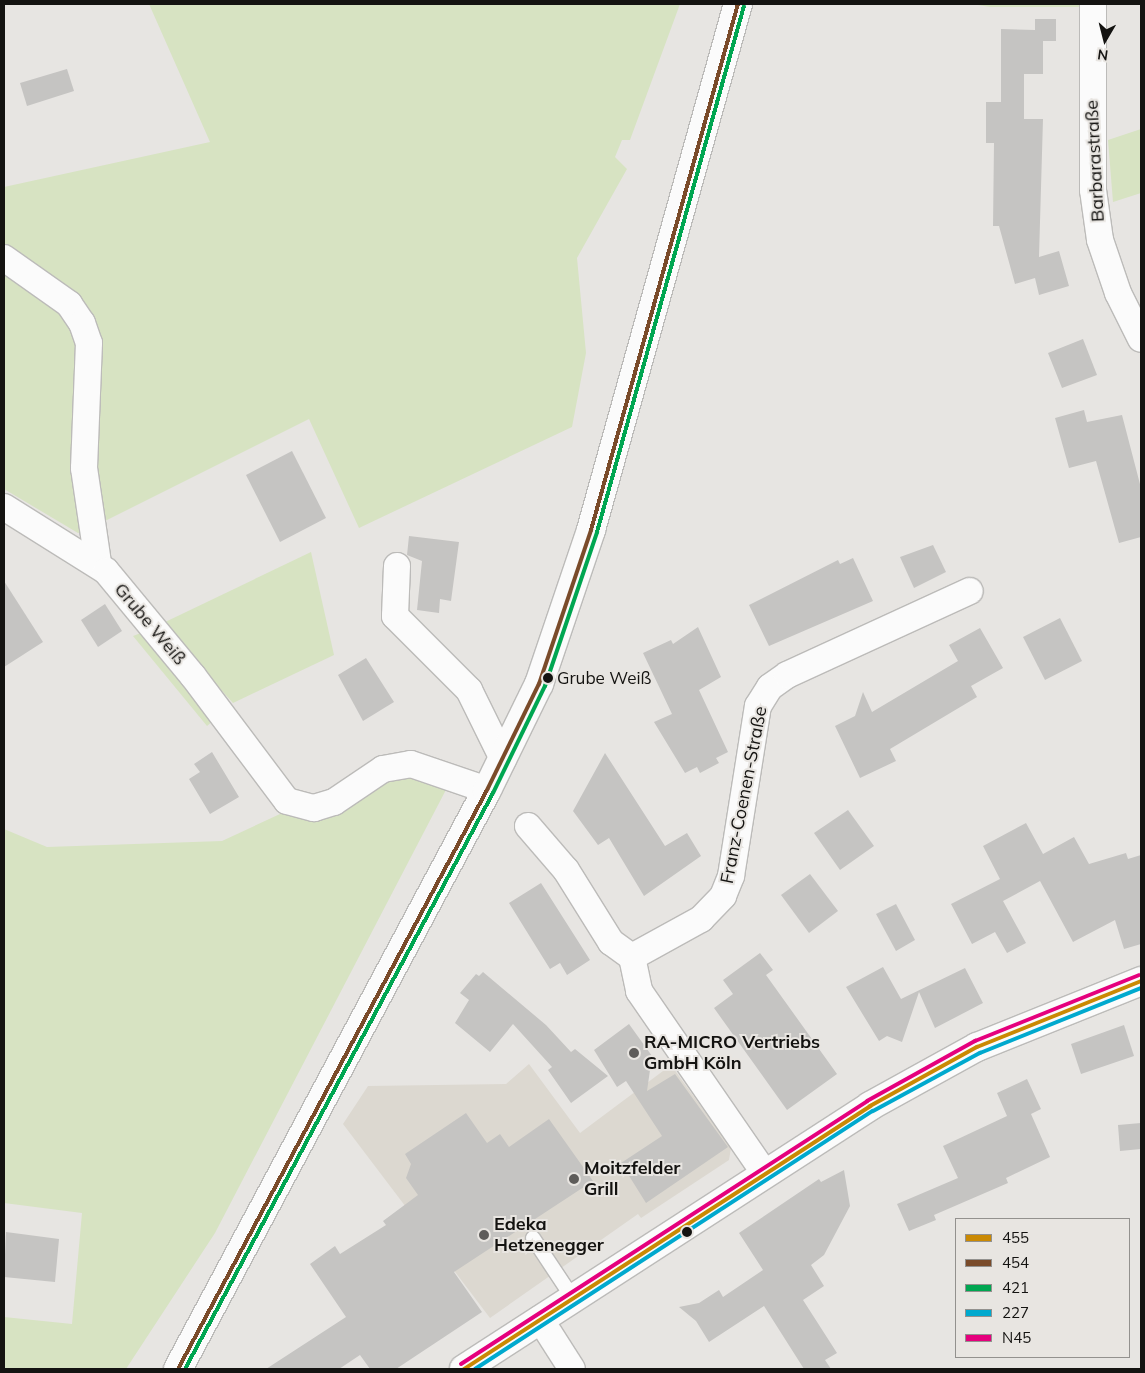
<!DOCTYPE html>
<meta charset="utf-8">
<style>
body{margin:0}
#map{position:relative;width:1145px;height:1373px;overflow:hidden;background:#e7e5e2;font-family:Mulish,sans-serif}
div>[style]{position:absolute}
.built>*{inset:0;background:#dcd8d0}
.green>*{inset:0;background:#d7e3c2}
.building>*{inset:0;background:#c5c4c2}
.roads{filter:drop-shadow(1px 0 #bcbbb9) drop-shadow(-1px 0 #bcbbb9) drop-shadow(0 1px #bcbbb9) drop-shadow(0 -1px #bcbbb9)}
.lane>*{height:14px;margin:-7px;padding:0 7px;transform-origin:7px;border-radius:7px;background:#fbfbfb}
.street>*{height:26px;margin:-13px;padding:0 13px;transform-origin:13px;border-radius:13px;background:#fbfbfb}
.secondary>*{height:28px;margin:-14px;padding:0 14px;transform-origin:14px;border-radius:14px;background:#fbfbfb}
.bus-1>*{height:4px;margin:-2px;padding:0 2px;transform-origin:2px;border-radius:2px;background:#ca8903}
.bus-2>*{height:4px;margin:-2px;padding:0 2px;transform-origin:2px;border-radius:2px;background:#7a4b2a}
.bus-3>*{height:4px;margin:-2px;padding:0 2px;transform-origin:2px;border-radius:2px;background:#00a651}
.bus-4>*{height:4px;margin:-2px;padding:0 2px;transform-origin:2px;border-radius:2px;background:#00a9ce}
.bus-5>*{height:4px;margin:-2px;padding:0 2px;transform-origin:2px;border-radius:2px;background:#e5007d}
.dots>*{width:14px;height:14px;translate:-50% -50%;box-sizing:border-box;border:2px solid #e8e5e1;border-radius:50%}
span{translate:-50% -50%;white-space:nowrap;text-align:center;line-height:1.15;-webkit-text-stroke:4px #e8e5e1;paint-order:stroke}
.bus-label{font-size:17px;color:#141311}
.left{translate:0 -50%;text-align:left}
.street-label{font-size:18px;color:#141311}
.poi-label{font-size:18px;color:#141311;font-weight:700}
.frame{position:absolute;inset:0;border:5px solid #141311;pointer-events:none}
.legend{position:absolute;left:955px;top:1218px;width:175px;height:140px;box-sizing:border-box;background:#e8e5e1;border:1px solid #93918e;margin:0;padding:6px 9px;list-style:none;font-size:15px;color:#141311}
.legend li{display:flex;align-items:center;gap:10px;height:25px}
.legend b{width:25px;border:1px solid #93918e}
.north{position:absolute;left:1080px;top:15px;width:50px;height:50px;-webkit-text-stroke:4px #e8e5e1;paint-order:stroke;rotate:188deg;font-size:14px;font-weight:700;line-height:20px;text-align:center;color:#141311}
.north::after{content:'';display:block;margin:auto;width:18px;height:22px;background:#141311;clip-path:polygon(50% 0,100% 100%,50% 72%,0 100%)}
</style>
<div id="map">
<div class="built">
<i style="clip-path:polygon(529px 1064px,580px 1133px,671px 1065px,731px 1148px,729px 1160px,641px 1218px,638px 1214px,490px 1318px,343px 1124px,368px 1086px,506px 1084px)"></i>
</div>
<div class="green">
<i style="clip-path:polygon(149px 4px,680px 4px,630px 140px,622px 140px,615px 157px,627px 169px,577px 258px,586px 353px,572px 427px,359px 528px,309px 419px,101px 523px,92px 471px,96px 340px,4px 248px,4px 187px,210px 142px)"></i>
<i style="clip-path:polygon(972px 4px,1079px 4px,1079px 7px,990px 7px)"></i>
<i style="clip-path:polygon(1141px 129px,1141px 193px,1113px 202px,1108px 140px)"></i>
<i style="clip-path:polygon(4px 267px,60px 308px,80px 344px,84px 531px,78px 533px,4px 489px)"></i>
<i style="clip-path:polygon(311px 552px,334px 655px,233px 703px,161px 624px)"></i>
<i style="clip-path:polygon(141px 633px,213px 721px,207px 726px,133px 636px)"></i>
<i style="clip-path:polygon(410px 769px,449px 784px,215px 1233px,126px 1369px,4px 1369px,4px 1317px,72px 1324px,82px 1213px,4px 1203px,4px 829px,47px 847px,222px 841px,280px 814px,281px 807px)"></i>
</div>
<div class="building">
<i style="clip-path:polygon(1035px 19px,1056px 19px,1056px 41px,1043px 41px,1043px 74px,1024px 74px,1024px 119px,1043px 119px,1039px 257px,1059px 251px,1069px 286px,1039px 295px,1035px 278px,1015px 284px,999px 226px,993px 226px,994px 143px,986px 143px,986px 102px,1001px 102px,1001px 29px,1035px 30px)"></i>
<i style="clip-path:polygon(67px 69px,74px 91px,27px 106px,20px 83px)"></i>
<i style="clip-path:polygon(1083px 339px,1097px 375px,1062px 388px,1048px 353px)"></i>
<i style="clip-path:polygon(1084px 410px,1087px 422px,1122px 415px,1141px 488px,1141px 537px,1119px 543px,1096px 461px,1069px 468px,1055px 418px)"></i>
<i style="clip-path:polygon(292px 451px,326px 518px,280px 542px,246px 475px)"></i>
<i style="clip-path:polygon(409px 536px,459px 542px,451px 601px,440px 599px,439px 613px,417px 610px,422px 561px,407px 555px)"></i>
<i style="clip-path:polygon(933px 545px,946px 572px,914px 588px,900px 557px)"></i>
<i style="clip-path:polygon(853px 558px,873px 601px,769px 646px,749px 605px,838px 560px,840px 564px)"></i>
<i style="clip-path:polygon(4px 581px,43px 642px,4px 667px)"></i>
<i style="clip-path:polygon(105px 604px,122px 631px,98px 647px,81px 620px)"></i>
<i style="clip-path:polygon(1060px 618px,1082px 661px,1045px 680px,1023px 637px)"></i>
<i style="clip-path:polygon(698px 627px,721px 677px,699px 690px,728px 752px,716px 758px,719px 763px,700px 773px,697px 767px,685px 773px,654px 722px,672px 714px,643px 653px,671px 640px,673px 644px)"></i>
<i style="clip-path:polygon(980px 628px,1003px 668px,971px 686px,977px 697px,890px 749px,896px 761px,860px 778px,835px 726px,855px 716px,863px 692px,872px 712px,958px 661px,949px 645px)"></i>
<i style="clip-path:polygon(366px 658px,394px 702px,363px 721px,338px 675px)"></i>
<i style="clip-path:polygon(212px 752px,239px 797px,210px 814px,189px 779px,200px 772px,194px 764px)"></i>
<i style="clip-path:polygon(605px 753px,665px 846px,687px 833px,701px 856px,644px 896px,609px 838px,598px 845px,573px 811px)"></i>
<i style="clip-path:polygon(848px 810px,874px 846px,840px 870px,814px 833px)"></i>
<i style="clip-path:polygon(1026px 823px,1043px 854px,1074px 837px,1089px 864px,1126px 853px,1128px 859px,1141px 855px,1141px 944px,1124px 949px,1115px 920px,1073px 942px,1040px 881px,1003px 901px,1026px 943px,1007px 953px,995px 932px,972px 944px,951px 904px,1000px 879px,983px 846px)"></i>
<i style="clip-path:polygon(810px 874px,838px 911px,809px 933px,781px 895px)"></i>
<i style="clip-path:polygon(541px 883px,590px 960px,567px 975px,560px 963px,550px 969px,509px 903px)"></i>
<i style="clip-path:polygon(896px 904px,915px 940px,896px 951px,876px 914px)"></i>
<i style="clip-path:polygon(760px 953px,773px 970px,766px 975px,837px 1074px,787px 1110px,714px 1008px,733px 994px,723px 980px)"></i>
<i style="clip-path:polygon(883px 967px,901px 999px,965px 968px,983px 1003px,935px 1028px,919px 992px,902px 1042px,887px 1036px,879px 1041px,846px 987px)"></i>
<i style="clip-path:polygon(483px 972px,546px 1025px,571px 1052px,575px 1049px,608px 1076px,571px 1103px,548px 1070px,552px 1067px,513px 1024px,490px 1052px,455px 1023px,469px 1000px,460px 993px,476px 974px,479px 976px)"></i>
<i style="clip-path:polygon(629px 1024px,652px 1056px,647px 1091px,675px 1074px,728px 1147px,646px 1203px,621px 1163px,662px 1136px,626px 1081px,617px 1087px,594px 1050px)"></i>
<i style="clip-path:polygon(1124px 1025px,1134px 1056px,1081px 1074px,1071px 1044px)"></i>
<i style="clip-path:polygon(1027px 1079px,1041px 1109px,1031px 1114px,1050px 1157px,1006px 1178px,1008px 1183px,934px 1215px,936px 1220px,909px 1231px,897px 1204px,958px 1178px,943px 1146px,1007px 1116px,997px 1093px)"></i>
<i style="clip-path:polygon(466px 1113px,487px 1143px,500px 1134px,509px 1147px,549px 1119px,593px 1181px,454px 1272px,482px 1312px,396px 1369px,370px 1369px,360px 1355px,339px 1369px,266px 1369px,346px 1317px,310px 1264px,335px 1246px,340px 1254px,386px 1225px,383px 1221px,418px 1195px,406px 1178px,411px 1164px,405px 1154px)"></i>
<i style="clip-path:polygon(1141px 1123px,1141px 1149px,1120px 1151px,1118px 1125px)"></i>
<i style="clip-path:polygon(844px 1170px,850px 1206px,824px 1255px,811px 1265px,824px 1286px,803px 1300px,837px 1353px,825px 1360px,831px 1369px,804px 1369px,764px 1306px,709px 1342px,696px 1321px,679px 1307px,699px 1303px,719px 1290px,723px 1297px,763px 1270px,739px 1233px,819px 1179px,821px 1182px)"></i>
<i style="clip-path:polygon(6px 1232px,59px 1239px,55px 1282px,4px 1277px)"></i>
</div>
<div class="roads">
<div class="lane">
<i style="left:533px;top:1238px;width:71px;rotate:56.5deg"></i>
</div>
<div class="street">
<i style="left:1093px;top:4px;width:186px;rotate:90deg"></i>
<i style="left:1093px;top:190px;width:50px;rotate:82deg"></i>
<i style="left:1100px;top:240px;width:56px;rotate:71.2deg"></i>
<i style="left:1118px;top:293px;width:51px;rotate:63.4deg"></i>
<i style="left:4px;top:258px;width:80px;rotate:35.3deg"></i>
<i style="left:69px;top:304px;width:23px;rotate:56deg"></i>
<i style="left:82px;top:323px;width:21px;rotate:71deg"></i>
<i style="left:89px;top:343px;width:125px;rotate:92.3deg"></i>
<i style="left:84px;top:468px;width:96px;rotate:81.6deg"></i>
<i style="left:4px;top:507px;width:120px;rotate:32.1deg"></i>
<i style="left:106px;top:571px;width:136px;rotate:50.4deg"></i>
<i style="left:193px;top:676px;width:156px;rotate:53.1deg"></i>
<i style="left:287px;top:801px;width:28px;rotate:15deg"></i>
<i style="left:314px;top:808px;width:21px;rotate:-17deg"></i>
<i style="left:334px;top:802px;width:59px;rotate:-34deg"></i>
<i style="left:383px;top:769px;width:28px;rotate:-10deg"></i>
<i style="left:411px;top:764px;width:80px;rotate:18.9deg"></i>
<i style="left:397px;top:566px;width:50px;rotate:92.3deg"></i>
<i style="left:395px;top:616px;width:105px;rotate:45deg"></i>
<i style="left:469px;top:690px;width:77px;rotate:63.8deg"></i>
<i style="left:528px;top:826px;width:58px;rotate:49.2deg"></i>
<i style="left:566px;top:870px;width:85px;rotate:58deg"></i>
<i style="left:611px;top:942px;width:26px;rotate:36deg"></i>
<i style="left:632px;top:957px;width:35px;rotate:78deg"></i>
<i style="left:639px;top:991px;width:220px;rotate:55.4deg"></i>
<i style="left:632px;top:957px;width:79px;rotate:-28.8deg"></i>
<i style="left:701px;top:919px;width:32px;rotate:-46deg"></i>
<i style="left:723px;top:896px;width:22px;rotate:-68deg"></i>
<i style="left:731px;top:876px;width:172px;rotate:-81deg"></i>
<i style="left:758px;top:706px;width:22px;rotate:-58deg"></i>
<i style="left:770px;top:687px;width:21px;rotate:-35deg"></i>
<i style="left:787px;top:675px;width:201px;rotate:-24.7deg"></i>
<i style="left:540px;top:1319px;width:59px;rotate:57.4deg"></i>
</div>
<div class="secondary">
<i style="left:178px;top:1369px;width:656px;rotate:-61.91deg"></i>
<i style="left:487px;top:790px;width:118px;rotate:-63.9deg"></i>
<i style="left:539px;top:684px;width:163px;rotate:-71.3deg"></i>
<i style="left:591px;top:530px;width:546px;rotate:-74.39deg"></i>
<i style="left:464px;top:1369px;width:484px;rotate:-32.9deg"></i>
<i style="left:870px;top:1106px;width:122px;rotate:-28.9deg"></i>
<i style="left:977px;top:1047px;width:177px;rotate:-21.9deg"></i>
</div>
</div>
<div class="bus-1">
<i style="left:464px;top:1369px;width:484px;rotate:-32.9deg"></i>
<i style="left:870px;top:1106px;width:122px;rotate:-28.9deg"></i>
<i style="left:977px;top:1047px;width:177px;rotate:-21.9deg"></i>
</div>
<div class="bus-2">
<i style="left:178px;top:1369px;width:656px;rotate:-61.91deg"></i>
<i style="left:487px;top:790px;width:118px;rotate:-63.9deg"></i>
<i style="left:539px;top:684px;width:163px;rotate:-71.3deg"></i>
<i style="left:591px;top:530px;width:546px;rotate:-74.39deg"></i>
</div>
<div class="bus-3">
<i style="left:185px;top:1369px;width:653px;rotate:-61.87deg"></i>
<i style="left:493px;top:793px;width:119px;rotate:-64.1deg"></i>
<i style="left:545px;top:686px;width:163px;rotate:-71.3deg"></i>
<i style="left:597px;top:532px;width:546px;rotate:-74.39deg"></i>
</div>
<div class="bus-4">
<i style="left:475px;top:1369px;width:474px;rotate:-33deg"></i>
<i style="left:873px;top:1111px;width:122px;rotate:-28.5deg"></i>
<i style="left:980px;top:1053px;width:174px;rotate:-22deg"></i>
</div>
<div class="bus-5">
<i style="left:461px;top:1364px;width:484px;rotate:-32.9deg"></i>
<i style="left:867px;top:1101px;width:124px;rotate:-29.1deg"></i>
<i style="left:975px;top:1041px;width:177px;rotate:-21.9deg"></i>
</div>
<div class="dots">
<i style="left:548px;top:678px;background:#141311"></i>
<i style="left:634px;top:1053px;background:#5e5c5a"></i>
<i style="left:574px;top:1179px;background:#5e5c5a"></i>
<i style="left:687px;top:1232px;background:#141311"></i>
<i style="left:484px;top:1235px;background:#5e5c5a"></i>
</div>
<div class="bus-label">
<span class="left" style="left:557px;top:678px">Grube Weiß</span>
</div>
<div class="street-label">
<span style="left:1095px;top:161px;rotate:-93deg">Barbarastraße</span>
<span style="left:150px;top:624px;rotate:50deg">Grube Weiß</span>
<span style="left:744px;top:795px;rotate:-79deg">Franz-Coenen-Straße</span>
</div>
<div class="poi-label">
<span class="left" style="left:644px;top:1053px">RA-MICRO Vertriebs<br>GmbH Köln</span>
<span class="left" style="left:584px;top:1179px">Moitzfelder<br>Grill</span>
<span class="left" style="left:494px;top:1235px">Edeka<br>Hetzenegger</span>
</div>
<div class="frame"></div>
<ul class="legend">
<li><b style="height:6px;background:#ca8903"></b>455</li>
<li><b style="height:6px;background:#7a4b2a"></b>454</li>
<li><b style="height:6px;background:#00a651"></b>421</li>
<li><b style="height:6px;background:#00a9ce"></b>227</li>
<li><b style="height:6px;background:#e5007d"></b>N45</li>
</ul>
<div class="north">N</div>
</div>
